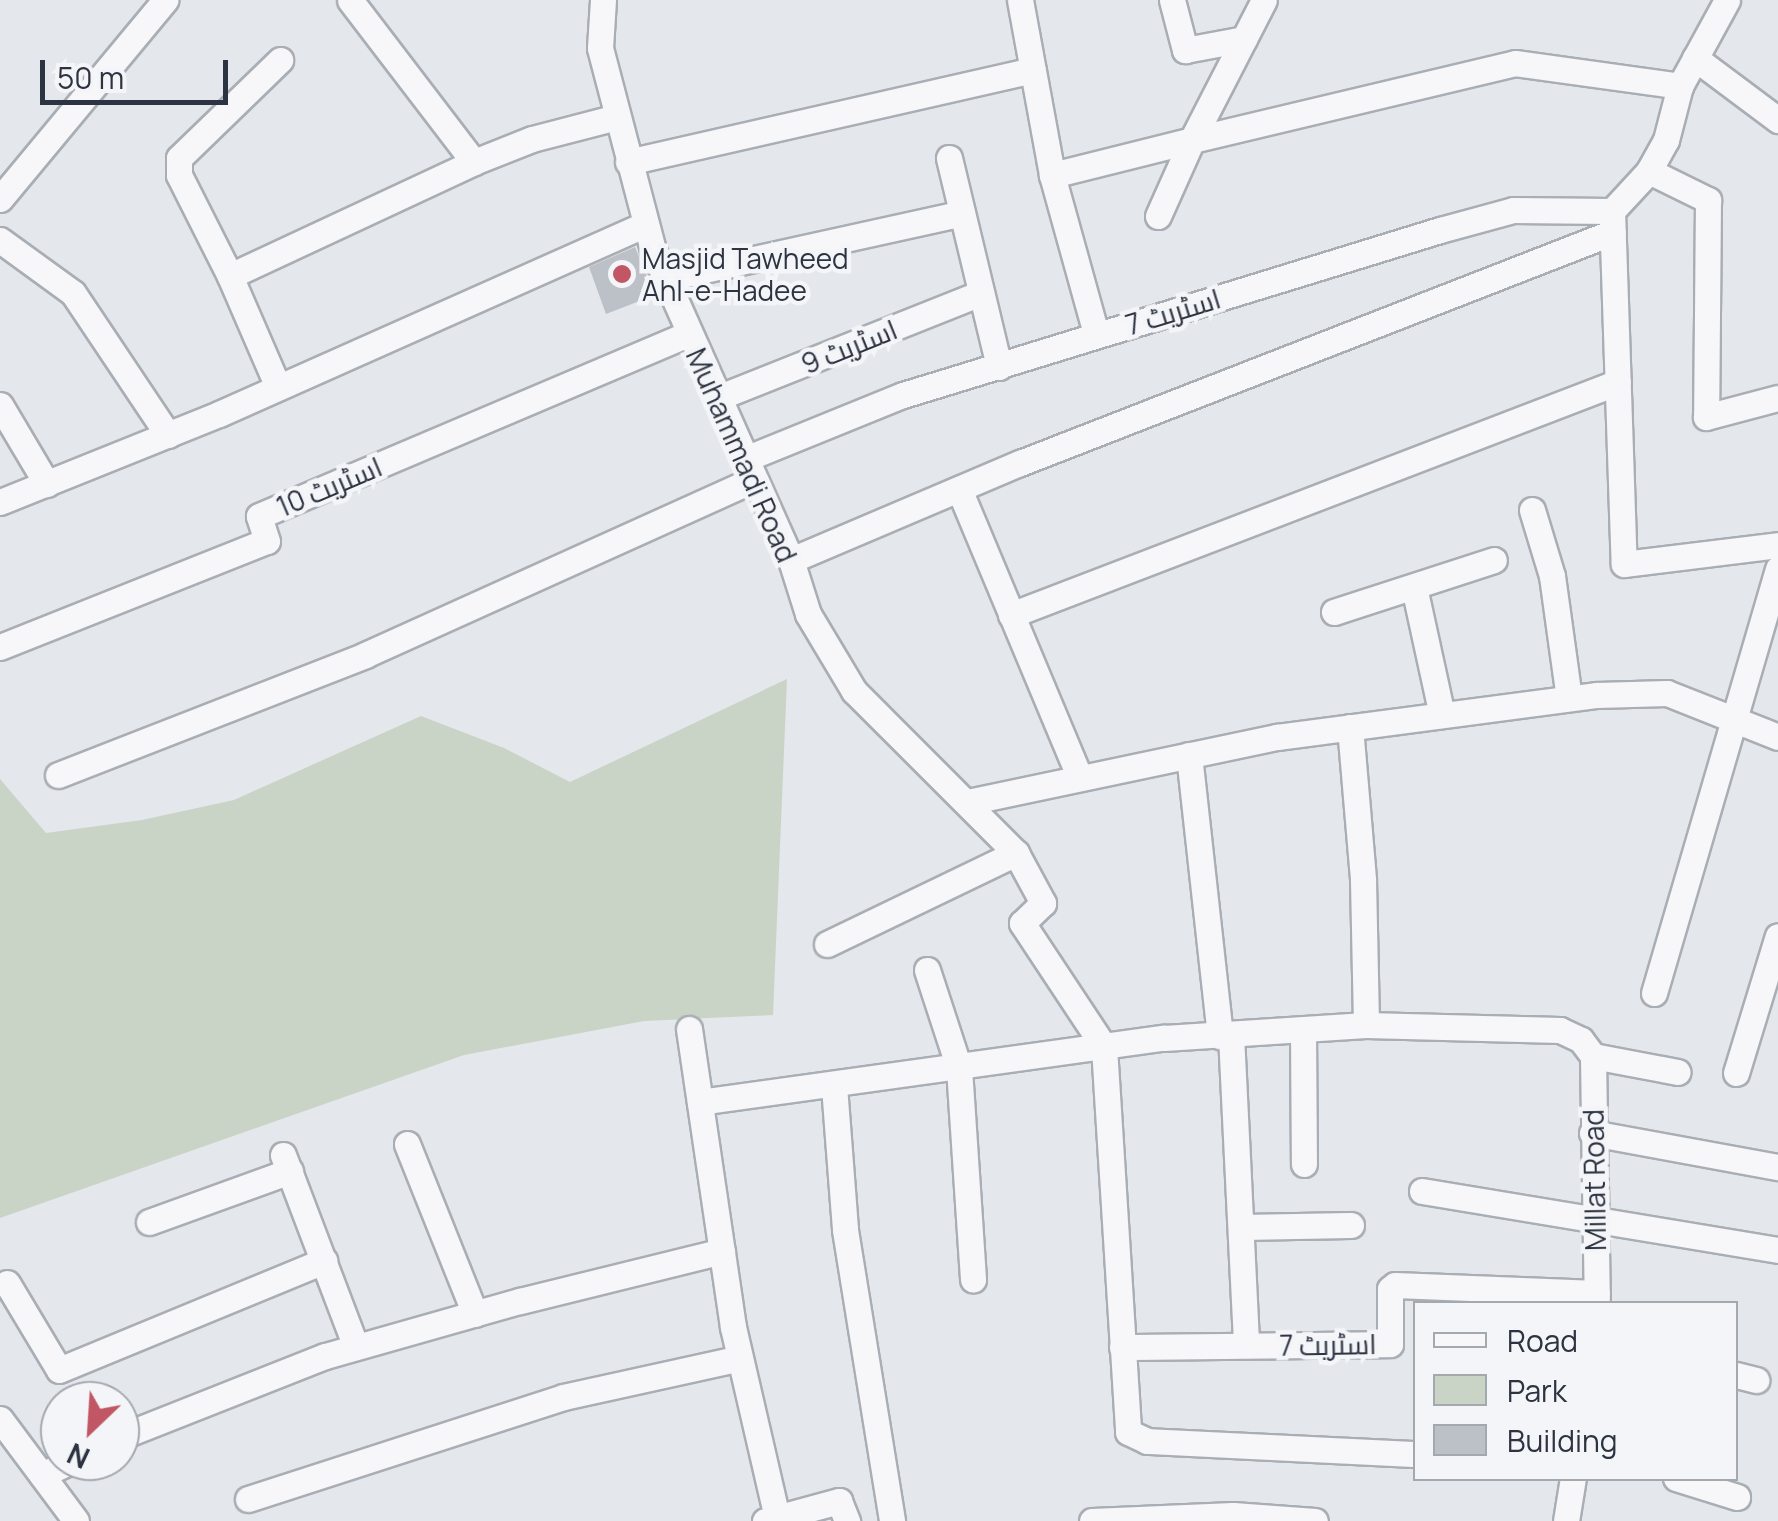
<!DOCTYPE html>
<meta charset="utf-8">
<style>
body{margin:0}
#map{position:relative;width:1778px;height:1521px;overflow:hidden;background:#e4e7eb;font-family:Manrope,Cairo,sans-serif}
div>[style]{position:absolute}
.green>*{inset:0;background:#c9d4c6}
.building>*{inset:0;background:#bcc0c7}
.roads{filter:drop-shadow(2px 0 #a9aeb5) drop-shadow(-2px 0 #a9aeb5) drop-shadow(0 2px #a9aeb5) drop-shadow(0 -2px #a9aeb5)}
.minor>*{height:25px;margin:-12.5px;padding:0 12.5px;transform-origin:12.5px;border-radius:12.5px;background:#f7f7f9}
.dots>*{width:28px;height:28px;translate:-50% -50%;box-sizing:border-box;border:5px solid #f4f5f8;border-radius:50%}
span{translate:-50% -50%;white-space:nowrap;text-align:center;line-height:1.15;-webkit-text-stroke:9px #f4f5f8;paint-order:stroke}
.poi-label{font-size:28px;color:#2d3441}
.left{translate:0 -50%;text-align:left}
.street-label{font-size:28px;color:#2d3441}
.legend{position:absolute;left:1413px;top:1301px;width:325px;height:180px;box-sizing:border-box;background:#f4f5f8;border:2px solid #a4a8af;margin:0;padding:12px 18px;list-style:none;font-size:30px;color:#2d3441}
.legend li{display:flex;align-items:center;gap:20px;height:50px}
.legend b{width:50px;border:2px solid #a4a8af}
.north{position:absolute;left:40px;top:1381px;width:100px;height:100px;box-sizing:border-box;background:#f4f5f8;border:2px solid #a4a8af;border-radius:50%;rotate:205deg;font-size:28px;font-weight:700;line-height:40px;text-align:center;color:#2d3441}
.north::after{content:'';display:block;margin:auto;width:35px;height:45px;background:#c15765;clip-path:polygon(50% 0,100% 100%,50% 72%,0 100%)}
.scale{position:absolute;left:40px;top:60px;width:188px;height:45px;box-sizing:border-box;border:5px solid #2d3441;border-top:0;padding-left:12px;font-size:30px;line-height:35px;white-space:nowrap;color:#2d3441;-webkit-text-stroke:8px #f4f5f8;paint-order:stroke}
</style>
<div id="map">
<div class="green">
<i style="clip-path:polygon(787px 679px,773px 1015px,644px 1021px,464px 1055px,0 1218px,0 779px,46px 833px,142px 820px,234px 800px,421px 716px,504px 748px,570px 782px)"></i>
</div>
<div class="building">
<i style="clip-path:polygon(635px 247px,655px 295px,606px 314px,589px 267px)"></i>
</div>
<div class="roads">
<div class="minor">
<i style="left:350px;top:0;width:204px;rotate:52.6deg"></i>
<i style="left:603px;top:0;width:48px;rotate:93.6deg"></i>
<i style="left:600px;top:48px;width:209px;rotate:75.3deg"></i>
<i style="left:653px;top:250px;width:339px;rotate:66deg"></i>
<i style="left:791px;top:560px;width:57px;rotate:72.5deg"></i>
<i style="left:808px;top:614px;width:90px;rotate:59.1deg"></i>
<i style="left:854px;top:691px;width:229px;rotate:45deg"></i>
<i style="left:1016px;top:853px;width:57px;rotate:61.6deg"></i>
<i style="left:1043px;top:903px;width:29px;rotate:136deg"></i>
<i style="left:1022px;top:923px;width:149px;rotate:56.5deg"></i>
<i style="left:1104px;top:1047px;width:386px;rotate:86.4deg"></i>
<i style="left:1128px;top:1432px;width:21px;rotate:25deg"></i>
<i style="left:1147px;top:1441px;width:269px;rotate:2.8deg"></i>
<i style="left:1020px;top:0;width:178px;rotate:79.6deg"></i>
<i style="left:1052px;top:175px;width:165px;rotate:74.5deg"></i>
<i style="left:1172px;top:0;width:52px;rotate:75.4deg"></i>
<i style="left:1185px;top:50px;width:60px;rotate:-10.6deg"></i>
<i style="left:1695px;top:58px;width:104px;rotate:36.8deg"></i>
<i style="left:1680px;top:86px;width:56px;rotate:104.5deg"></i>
<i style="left:1666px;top:140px;width:35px;rotate:119deg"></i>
<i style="left:1649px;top:171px;width:54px;rotate:132.8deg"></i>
<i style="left:1612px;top:211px;width:353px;rotate:88.1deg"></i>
<i style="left:1624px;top:564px;width:155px;rotate:-7deg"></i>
<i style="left:949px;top:158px;width:215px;rotate:76.5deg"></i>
<i style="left:628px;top:162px;width:415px;rotate:-12.8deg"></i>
<i style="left:1649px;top:171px;width:66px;rotate:26.2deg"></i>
<i style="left:1708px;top:200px;width:217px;rotate:90.5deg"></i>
<i style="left:1706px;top:417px;width:74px;rotate:-14.8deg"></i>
<i style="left:1052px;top:175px;width:144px;rotate:-14deg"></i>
<i style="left:1192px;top:140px;width:157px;rotate:-62.8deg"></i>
<i style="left:0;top:199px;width:259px;rotate:-50.3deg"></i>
<i style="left:1158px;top:216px;width:83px;rotate:-65.9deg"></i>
<i style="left:1192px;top:140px;width:332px;rotate:-13.4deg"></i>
<i style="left:1515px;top:63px;width:167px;rotate:7.9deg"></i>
<i style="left:1680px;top:86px;width:98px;rotate:-61.3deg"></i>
<i style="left:0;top:240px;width:90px;rotate:36deg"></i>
<i style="left:73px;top:293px;width:171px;rotate:56.2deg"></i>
<i style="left:230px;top:276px;width:269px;rotate:-25deg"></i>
<i style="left:474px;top:162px;width:62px;rotate:-21.6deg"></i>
<i style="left:532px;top:139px;width:88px;rotate:-14.5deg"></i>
<i style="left:663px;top:279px;width:306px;rotate:-12.4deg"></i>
<i style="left:278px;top:387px;width:121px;rotate:-113.4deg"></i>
<i style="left:230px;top:276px;width:113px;rotate:-116.8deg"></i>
<i style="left:179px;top:175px;width:17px;rotate:-90deg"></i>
<i style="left:179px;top:158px;width:141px;rotate:-44.1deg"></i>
<i style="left:717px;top:398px;width:284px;rotate:-21.7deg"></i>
<i style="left:0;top:405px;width:92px;rotate:59.3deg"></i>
<i style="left:745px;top:459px;width:170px;rotate:-22.1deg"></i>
<i style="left:903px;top:395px;width:562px;rotate:-17.08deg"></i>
<i style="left:1440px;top:230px;width:76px;rotate:-15.3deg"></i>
<i style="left:1513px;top:210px;width:99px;rotate:0.6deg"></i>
<i style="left:959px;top:489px;width:313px;rotate:67.3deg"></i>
<i style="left:0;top:502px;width:236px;rotate:-21.9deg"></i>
<i style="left:219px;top:414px;width:467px;rotate:-24deg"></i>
<i style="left:1532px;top:510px;width:69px;rotate:73.1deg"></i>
<i style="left:1552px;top:576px;width:123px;rotate:82.1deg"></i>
<i style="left:791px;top:560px;width:249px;rotate:-23deg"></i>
<i style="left:1020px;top:463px;width:636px;rotate:-21.28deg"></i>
<i style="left:1414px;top:587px;width:131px;rotate:77.7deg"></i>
<i style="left:1334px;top:612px;width:168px;rotate:-18deg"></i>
<i style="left:1011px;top:615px;width:650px;rotate:-21deg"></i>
<i style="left:0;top:647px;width:287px;rotate:-21.7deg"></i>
<i style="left:267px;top:541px;width:26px;rotate:-108deg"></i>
<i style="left:259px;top:516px;width:466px;rotate:-23deg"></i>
<i style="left:1350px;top:727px;width:154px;rotate:85.1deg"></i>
<i style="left:1363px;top:880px;width:145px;rotate:88.8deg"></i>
<i style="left:1189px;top:755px;width:283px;rotate:83.7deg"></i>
<i style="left:58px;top:775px;width:330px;rotate:-21.3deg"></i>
<i style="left:365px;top:655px;width:427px;rotate:-24.3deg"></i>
<i style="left:968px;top:802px;width:316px;rotate:-11.9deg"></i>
<i style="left:1277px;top:737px;width:323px;rotate:-7.5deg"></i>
<i style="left:1597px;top:695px;width:70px;rotate:-1.6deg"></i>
<i style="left:1667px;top:693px;width:119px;rotate:21.6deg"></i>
<i style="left:827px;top:944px;width:210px;rotate:-25.7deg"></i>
<i style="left:927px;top:970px;width:103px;rotate:71.9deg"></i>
<i style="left:959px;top:1068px;width:212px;rotate:86.2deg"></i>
<i style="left:1654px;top:993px;width:442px;rotate:-73.7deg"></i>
<i style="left:689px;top:1029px;width:301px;rotate:81.6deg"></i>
<i style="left:733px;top:1327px;width:196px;rotate:77deg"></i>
<i style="left:1303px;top:1030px;width:134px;rotate:89.6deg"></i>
<i style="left:1231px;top:1035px;width:310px;rotate:87.2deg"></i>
<i style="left:1593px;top:1056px;width:248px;rotate:89.1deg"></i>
<i style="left:1736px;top:1073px;width:143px;rotate:-73deg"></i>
<i style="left:834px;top:1086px;width:144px;rotate:85.6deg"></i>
<i style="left:845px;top:1230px;width:295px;rotate:80.8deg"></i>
<i style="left:700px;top:1102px;width:468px;rotate:-7.9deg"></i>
<i style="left:1164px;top:1038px;width:202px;rotate:-3.7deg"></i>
<i style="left:1366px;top:1025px;width:194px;rotate:1.5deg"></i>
<i style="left:1560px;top:1030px;width:23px;rotate:25deg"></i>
<i style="left:1581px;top:1040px;width:20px;rotate:53deg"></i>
<i style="left:1593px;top:1056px;width:86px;rotate:10.7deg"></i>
<i style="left:1592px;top:1133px;width:189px;rotate:10.4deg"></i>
<i style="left:407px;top:1144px;width:183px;rotate:68.2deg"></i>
<i style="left:283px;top:1155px;width:205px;rotate:69.2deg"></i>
<i style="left:1422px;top:1191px;width:361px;rotate:9.4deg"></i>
<i style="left:149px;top:1222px;width:150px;rotate:-19.9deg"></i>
<i style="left:1241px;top:1227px;width:110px;rotate:-1deg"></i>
<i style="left:7px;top:1283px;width:101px;rotate:59.1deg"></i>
<i style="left:59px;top:1370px;width:287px;rotate:-22.4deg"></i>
<i style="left:1122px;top:1347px;width:268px;rotate:-0.6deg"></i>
<i style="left:1390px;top:1344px;width:55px;rotate:-90deg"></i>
<i style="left:1390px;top:1289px;width:6px;rotate:-39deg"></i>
<i style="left:1395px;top:1285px;width:202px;rotate:2.3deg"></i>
<i style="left:1736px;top:1375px;width:21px;rotate:14deg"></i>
<i style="left:0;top:1419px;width:127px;rotate:53.3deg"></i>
<i style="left:120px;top:1437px;width:220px;rotate:-21.6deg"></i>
<i style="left:325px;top:1356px;width:203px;rotate:-15.8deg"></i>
<i style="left:520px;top:1301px;width:208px;rotate:-13.9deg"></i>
<i style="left:42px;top:1475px;width:32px;rotate:-26deg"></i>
<i style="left:1676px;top:1478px;width:64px;rotate:17.3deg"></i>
<i style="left:248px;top:1499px;width:331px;rotate:-17.9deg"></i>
<i style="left:563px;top:1397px;width:181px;rotate:-12.4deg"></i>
<i style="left:765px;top:1521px;width:77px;rotate:-15.1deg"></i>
<i style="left:839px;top:1501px;width:22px;rotate:68deg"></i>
<i style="left:1092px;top:1521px;width:141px;rotate:-2.4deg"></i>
<i style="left:1233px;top:1515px;width:82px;rotate:4.2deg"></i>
<i style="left:1566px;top:1521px;width:44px;rotate:-80.8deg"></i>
</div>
</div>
<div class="dots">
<i style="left:622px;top:274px;background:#c15765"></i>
</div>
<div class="poi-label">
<span class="left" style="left:642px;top:274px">Masjid Tawheed<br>Ahl-e-Hadee</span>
</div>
<div class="street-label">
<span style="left:1173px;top:311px;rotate:-17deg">اسٹریٹ 7</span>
<span style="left:849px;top:346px;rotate:-22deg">اسٹریٹ 9</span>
<span style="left:742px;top:455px;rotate:66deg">Muhammadi Road</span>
<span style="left:329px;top:486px;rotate:-23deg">اسٹریٹ 10</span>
<span style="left:1594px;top:1180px;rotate:-91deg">Millat Road</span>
<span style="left:1328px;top:1344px;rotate:-1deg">اسٹریٹ 7</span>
</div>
<ul class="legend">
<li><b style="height:12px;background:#f7f7f9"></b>Road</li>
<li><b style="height:28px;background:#c9d4c6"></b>Park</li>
<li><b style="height:28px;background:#bcc0c7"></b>Building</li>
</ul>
<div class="north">N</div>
<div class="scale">50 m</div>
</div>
